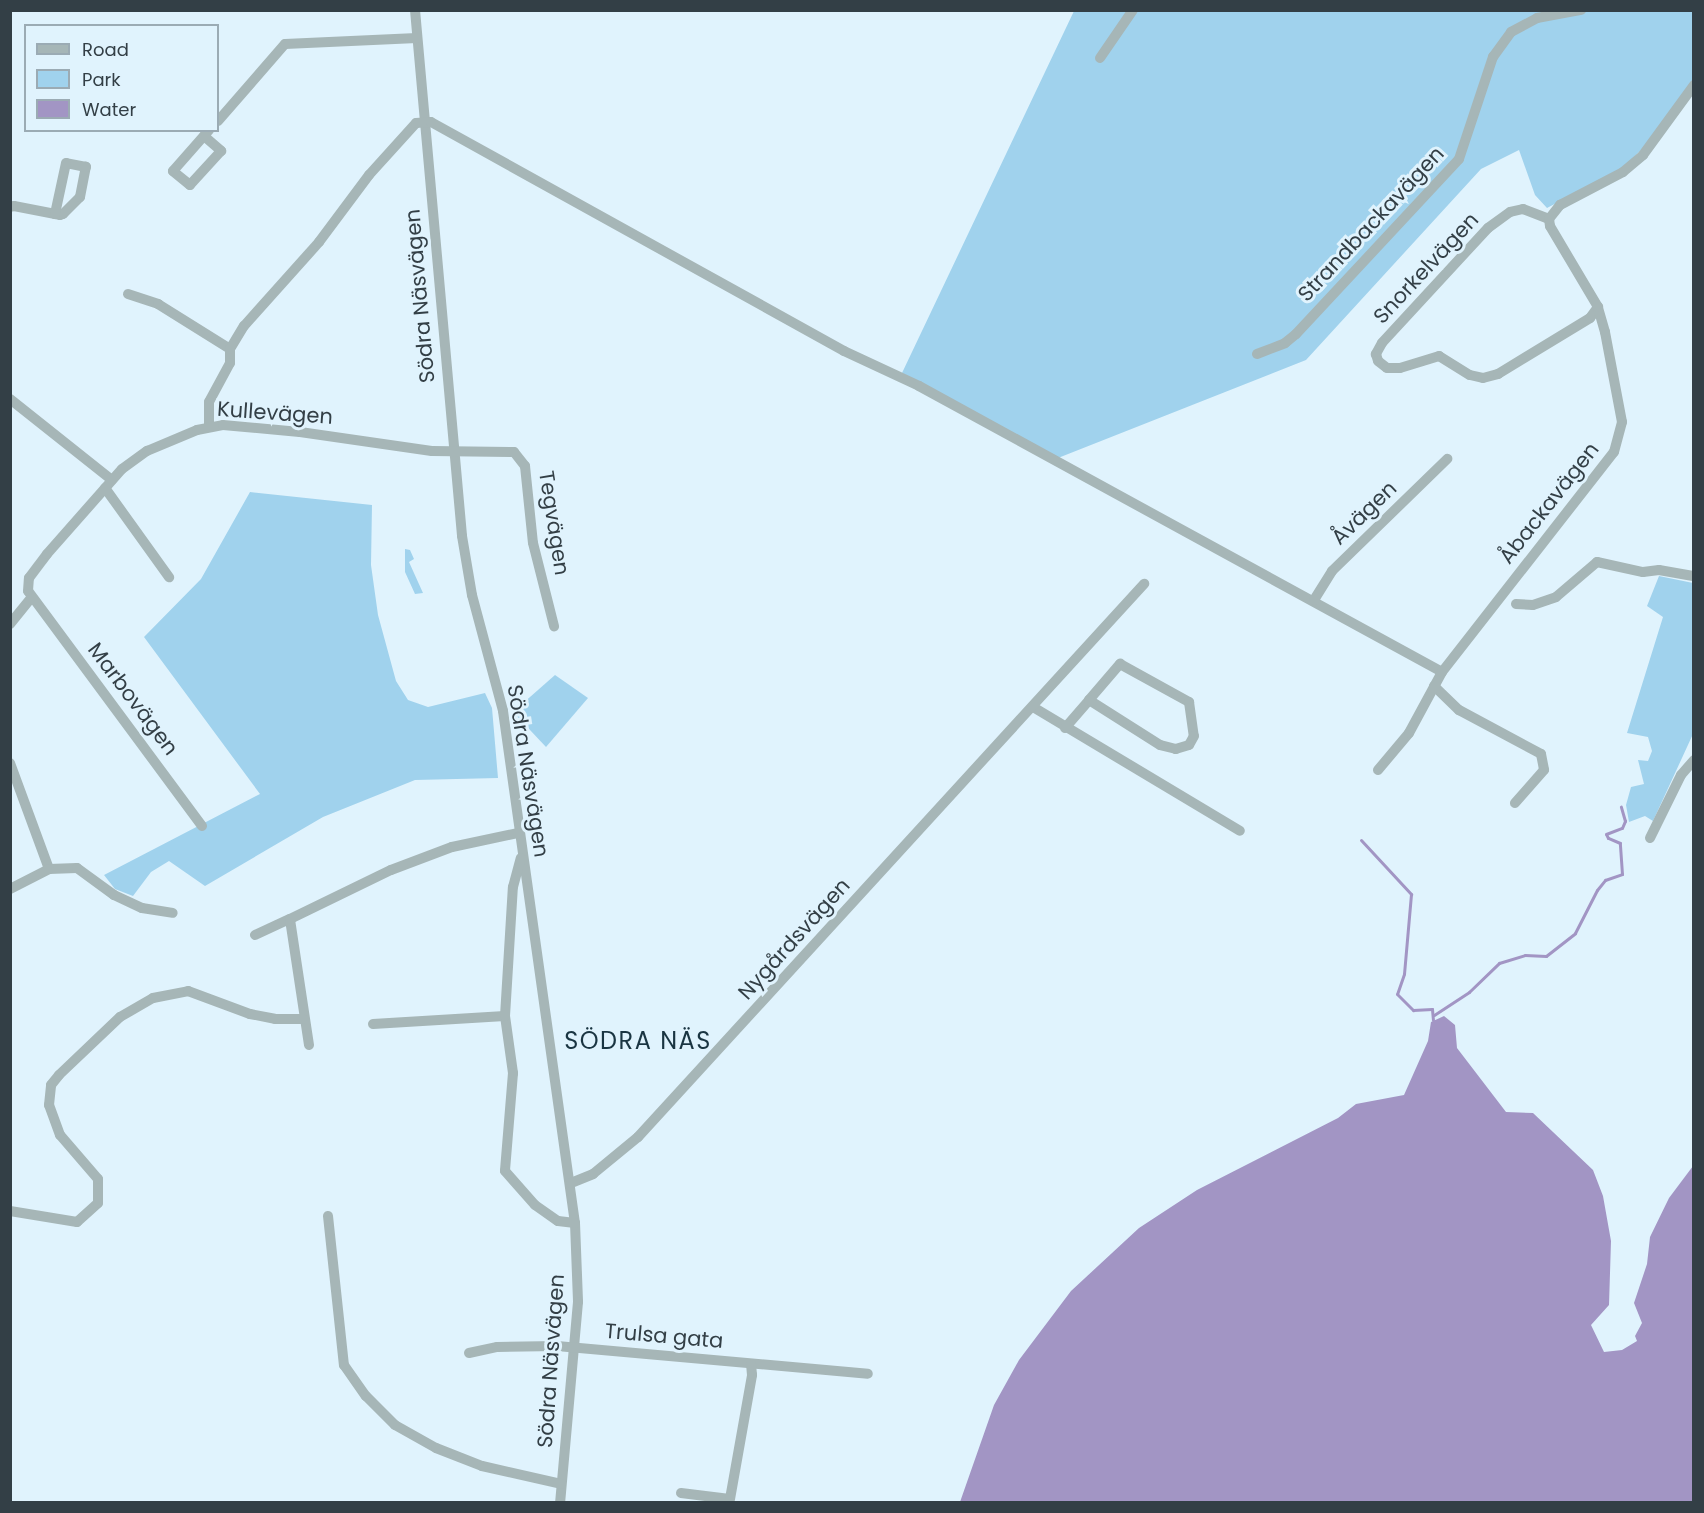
<!DOCTYPE html>
<meta charset="utf-8">
<style>
body{margin:0}
#map{position:relative;width:1704px;height:1513px;overflow:hidden;background:#e0f3fd;font-family:Poppins,sans-serif}
div>[style]{position:absolute}
.green>*{inset:0;background:#a0d2ed}
.water>*{inset:0;background:#a295c4}
.stream>*{height:3px;margin:-1.5px;padding:0 1.5px;transform-origin:1.5px;border-radius:1.5px;background:#a295c4}
.minor>*{height:10px;margin:-5px;padding:0 5px;transform-origin:5px;border-radius:5px;background:#a6b6b7}
span{translate:-50% -50%;white-space:nowrap;text-align:center;line-height:1.15;-webkit-text-stroke:6px #e0f3fd;paint-order:stroke}
.street-label{font-size:21px;color:#333f46}
.quarter-label{font-size:24px;color:#1a3542;letter-spacing:1.5px}
.frame{position:absolute;inset:0;border:12px solid #333f46;pointer-events:none}
.legend{position:absolute;left:24px;top:24px;width:195px;height:108px;box-sizing:border-box;background:#e0f3fd;border:2px solid #9babb4;margin:0;padding:8px 10px;list-style:none;font-size:18px;color:#333f46}
.legend li{display:flex;align-items:center;gap:12px;height:30px}
.legend b{width:30px;border:2px solid #9babb4}
</style>
<div id="map">
<div class="green">
<i style="clip-path:polygon(1074px 11px,1693px 11px,1693px 81px,1656px 135px,1623px 168px,1547px 208px,1535px 195px,1519px 150px,1481px 169px,1306px 360px,1058px 458px,902px 373px)"></i>
<i style="clip-path:polygon(250px 492px,372px 505px,371px 565px,378px 615px,396px 681px,408px 700px,428px 707px,485px 693px,492px 708px,498px 778px,415px 780px,323px 817px,205px 886px,169px 861px,151px 872px,133px 896px,115px 889px,104px 875px,260px 794px,144px 637px,201px 579px)"></i>
<i style="clip-path:polygon(405px 549px,410px 550px,414px 559px,409px 562px,423px 593px,415px 594px,405px 572px)"></i>
<i style="clip-path:polygon(1659px 576px,1693px 583px,1693px 734px,1653px 821px,1645px 816px,1629px 822px,1626px 805px,1631px 787px,1644px 784px,1638px 760px,1648px 761px,1652px 751px,1648px 737px,1627px 733px,1663px 617px,1647px 606px)"></i>
<i style="clip-path:polygon(555px 675px,588px 698px,546px 747px,513px 712px)"></i>
</div>
<div class="water">
<i style="clip-path:polygon(1444px 1016px,1455px 1025px,1457px 1048px,1506px 1112px,1533px 1113px,1593px 1170px,1603px 1196px,1611px 1241px,1609px 1305px,1591px 1325px,1604px 1352px,1622px 1350px,1637px 1341px,1635px 1336px,1642px 1323px,1634px 1303px,1647px 1264px,1650px 1237px,1669px 1198px,1693px 1166px,1693px 1502px,960px 1502px,994px 1405px,1019px 1360px,1071px 1291px,1139px 1228px,1197px 1190px,1338px 1118px,1356px 1104px,1404px 1095px,1428px 1041px,1431px 1022px)"></i>
</div>
<div class="stream">
<i style="left:1361px;top:840px;width:74px;rotate:47.2deg"></i>
<i style="left:1411px;top:894px;width:80px;rotate:95deg"></i>
<i style="left:1404px;top:974px;width:21px;rotate:109deg"></i>
<i style="left:1397px;top:994px;width:23px;rotate:45deg"></i>
<i style="left:1413px;top:1010px;width:19px;rotate:-3deg"></i>
<i style="left:1432px;top:1009px;width:11px;rotate:85deg"></i>
<i style="left:1434px;top:1015px;width:42px;rotate:-33.3deg"></i>
<i style="left:1469px;top:992px;width:42px;rotate:-44deg"></i>
<i style="left:1499px;top:963px;width:27px;rotate:-17deg"></i>
<i style="left:1525px;top:955px;width:21px;rotate:3deg"></i>
<i style="left:1546px;top:956px;width:37px;rotate:-38deg"></i>
<i style="left:1575px;top:933px;width:48px;rotate:-62.9deg"></i>
<i style="left:1597px;top:890px;width:13px;rotate:-51deg"></i>
<i style="left:1605px;top:880px;width:18px;rotate:-19deg"></i>
<i style="left:1622px;top:874px;width:31px;rotate:-94deg"></i>
<i style="left:1620px;top:843px;width:13px;rotate:-157deg"></i>
<i style="left:1608px;top:838px;width:4px;rotate:-117deg"></i>
<i style="left:1606px;top:834px;width:17px;rotate:-21deg"></i>
<i style="left:1622px;top:828px;width:8px;rotate:-67deg"></i>
<i style="left:1625px;top:821px;width:15px;rotate:-106deg"></i>
</div>
<div class="minor">
<i style="left:415px;top:10px;width:528px;rotate:84.89deg"></i>
<i style="left:462px;top:536px;width:60px;rotate:80.4deg"></i>
<i style="left:472px;top:595px;width:120px;rotate:75deg"></i>
<i style="left:503px;top:711px;width:517px;rotate:82deg"></i>
<i style="left:575px;top:1223px;width:79px;rotate:87.8deg"></i>
<i style="left:578px;top:1302px;width:201px;rotate:95.1deg"></i>
<i style="left:1100px;top:58px;width:58px;rotate:-55.5deg"></i>
<i style="left:218px;top:121px;width:102px;rotate:-49deg"></i>
<i style="left:285px;top:44px;width:132px;rotate:-2.6deg"></i>
<i style="left:204px;top:136px;width:23px;rotate:41deg"></i>
<i style="left:221px;top:151px;width:46px;rotate:132.4deg"></i>
<i style="left:190px;top:185px;width:22px;rotate:-141deg"></i>
<i style="left:173px;top:171px;width:55px;rotate:-48.7deg"></i>
<i style="left:10px;top:207px;width:4px;rotate:-14deg"></i>
<i style="left:14px;top:206px;width:42px;rotate:11deg"></i>
<i style="left:55px;top:214px;width:5px;rotate:11deg"></i>
<i style="left:60px;top:215px;width:3px;rotate:-18deg"></i>
<i style="left:63px;top:214px;width:24px;rotate:-45deg"></i>
<i style="left:80px;top:197px;width:31px;rotate:-79deg"></i>
<i style="left:86px;top:167px;width:20px;rotate:-169deg"></i>
<i style="left:66px;top:163px;width:52px;rotate:102.2deg"></i>
<i style="left:1549px;top:219px;width:28px;rotate:-159deg"></i>
<i style="left:1523px;top:209px;width:13px;rotate:167deg"></i>
<i style="left:1510px;top:212px;width:27px;rotate:144deg"></i>
<i style="left:1488px;top:228px;width:156px;rotate:132.7deg"></i>
<i style="left:1382px;top:343px;width:13px;rotate:119deg"></i>
<i style="left:1376px;top:354px;width:7px;rotate:74deg"></i>
<i style="left:1378px;top:361px;width:11px;rotate:38deg"></i>
<i style="left:1387px;top:368px;width:13px"></i>
<i style="left:1400px;top:368px;width:41px;rotate:-17.1deg"></i>
<i style="left:1439px;top:356px;width:36px;rotate:32deg"></i>
<i style="left:1470px;top:375px;width:13px;rotate:13deg"></i>
<i style="left:1483px;top:378px;width:16px;rotate:-15deg"></i>
<i style="left:1498px;top:374px;width:108px;rotate:-31.3deg"></i>
<i style="left:1590px;top:318px;width:14px;rotate:-54deg"></i>
<i style="left:128px;top:294px;width:32px;rotate:18deg"></i>
<i style="left:158px;top:304px;width:85px;rotate:32deg"></i>
<i style="left:230px;top:349px;width:14px;rotate:90deg"></i>
<i style="left:230px;top:363px;width:44px;rotate:118.3deg"></i>
<i style="left:209px;top:402px;width:24px;rotate:90deg"></i>
<i style="left:230px;top:349px;width:27px;rotate:-59deg"></i>
<i style="left:244px;top:326px;width:113px;rotate:-48.2deg"></i>
<i style="left:319px;top:242px;width:84px;rotate:-53.3deg"></i>
<i style="left:369px;top:175px;width:70px;rotate:-47.9deg"></i>
<i style="left:416px;top:123px;width:15px;rotate:-4deg"></i>
<i style="left:431px;top:122px;width:472px;rotate:29deg"></i>
<i style="left:844px;top:351px;width:83px;rotate:25deg"></i>
<i style="left:919px;top:386px;width:596px;rotate:28.67deg"></i>
<i style="left:1257px;top:354px;width:30px;rotate:-21deg"></i>
<i style="left:1285px;top:343px;width:14px;rotate:-39deg"></i>
<i style="left:1296px;top:334px;width:239px;rotate:-47deg"></i>
<i style="left:1459px;top:159px;width:108px;rotate:-71.6deg"></i>
<i style="left:1493px;top:57px;width:31px;rotate:-54deg"></i>
<i style="left:1511px;top:32px;width:30px;rotate:-28deg"></i>
<i style="left:1537px;top:18px;width:45px;rotate:-10.3deg"></i>
<i style="left:10px;top:399px;width:130px;rotate:38.5deg"></i>
<i style="left:105px;top:488px;width:110px;rotate:54.3deg"></i>
<i style="left:1314px;top:600px;width:34px;rotate:-58deg"></i>
<i style="left:1332px;top:571px;width:161px;rotate:-44.2deg"></i>
<i style="left:1516px;top:604px;width:17px;rotate:3deg"></i>
<i style="left:1533px;top:605px;width:24px;rotate:-19deg"></i>
<i style="left:1556px;top:597px;width:54px;rotate:-40.5deg"></i>
<i style="left:1597px;top:562px;width:47px;rotate:12.3deg"></i>
<i style="left:1643px;top:572px;width:16px;rotate:-7deg"></i>
<i style="left:1659px;top:570px;width:36px;rotate:10deg"></i>
<i style="left:10px;top:624px;width:33px;rotate:-51deg"></i>
<i style="left:1434px;top:686px;width:35px;rotate:44deg"></i>
<i style="left:1459px;top:710px;width:93px;rotate:28.2deg"></i>
<i style="left:1541px;top:754px;width:16px;rotate:79deg"></i>
<i style="left:1544px;top:770px;width:44px;rotate:131.3deg"></i>
<i style="left:1033px;top:707px;width:241px;rotate:30.9deg"></i>
<i style="left:1065px;top:728px;width:37px;rotate:-49deg"></i>
<i style="left:1089px;top:700px;width:48px;rotate:-49.3deg"></i>
<i style="left:1120px;top:664px;width:79px;rotate:28.8deg"></i>
<i style="left:1189px;top:702px;width:34px;rotate:82deg"></i>
<i style="left:1194px;top:736px;width:10px;rotate:119deg"></i>
<i style="left:1189px;top:745px;width:14px;rotate:163deg"></i>
<i style="left:1176px;top:749px;width:16px;rotate:-166deg"></i>
<i style="left:1160px;top:745px;width:84px;rotate:-147.6deg"></i>
<i style="left:10px;top:763px;width:113px;rotate:69.8deg"></i>
<i style="left:49px;top:869px;width:28px;rotate:-2deg"></i>
<i style="left:77px;top:868px;width:46px;rotate:36.1deg"></i>
<i style="left:114px;top:895px;width:31px;rotate:25deg"></i>
<i style="left:142px;top:908px;width:31px;rotate:9deg"></i>
<i style="left:1378px;top:770px;width:48px;rotate:-50deg"></i>
<i style="left:1409px;top:733px;width:69px;rotate:-61.6deg"></i>
<i style="left:1442px;top:672px;width:279px;rotate:-52deg"></i>
<i style="left:1614px;top:452px;width:31px;rotate:-75deg"></i>
<i style="left:1622px;top:422px;width:92px;rotate:-100.7deg"></i>
<i style="left:1605px;top:332px;width:26px;rotate:-106deg"></i>
<i style="left:1598px;top:307px;width:94px;rotate:-120.7deg"></i>
<i style="left:1550px;top:226px;width:7px;rotate:-98deg"></i>
<i style="left:1549px;top:219px;width:18px;rotate:-52deg"></i>
<i style="left:1560px;top:205px;width:71px;rotate:-27.6deg"></i>
<i style="left:1623px;top:172px;width:26px;rotate:-40deg"></i>
<i style="left:1643px;top:155px;width:87px;rotate:-53.9deg"></i>
<i style="left:202px;top:826px;width:292px;rotate:-126.5deg"></i>
<i style="left:28px;top:591px;width:13px;rotate:-86deg"></i>
<i style="left:29px;top:578px;width:30px;rotate:-53deg"></i>
<i style="left:47px;top:554px;width:113px;rotate:-48.6deg"></i>
<i style="left:122px;top:469px;width:31px;rotate:-36deg"></i>
<i style="left:147px;top:451px;width:54px;rotate:-22.8deg"></i>
<i style="left:197px;top:430px;width:26px;rotate:-11deg"></i>
<i style="left:223px;top:425px;width:77px;rotate:5.2deg"></i>
<i style="left:300px;top:432px;width:133px;rotate:8.2deg"></i>
<i style="left:432px;top:451px;width:82px;rotate:0.7deg"></i>
<i style="left:514px;top:452px;width:18px;rotate:52deg"></i>
<i style="left:525px;top:466px;width:77px;rotate:84.1deg"></i>
<i style="left:533px;top:543px;width:86px;rotate:75.8deg"></i>
<i style="left:1650px;top:838px;width:70px;rotate:-63.8deg"></i>
<i style="left:1681px;top:775px;width:20px;rotate:-49deg"></i>
<i style="left:10px;top:889px;width:44px;rotate:-27.1deg"></i>
<i style="left:255px;top:935px;width:38px;rotate:-25deg"></i>
<i style="left:505px;top:1016px;width:58px;rotate:82deg"></i>
<i style="left:513px;top:1073px;width:98px;rotate:94.7deg"></i>
<i style="left:505px;top:1171px;width:45px;rotate:48.6deg"></i>
<i style="left:535px;top:1205px;width:28px;rotate:35deg"></i>
<i style="left:558px;top:1221px;width:17px;rotate:7deg"></i>
<i style="left:373px;top:1024px;width:132px;rotate:-3.5deg"></i>
<i style="left:505px;top:1016px;width:129px;rotate:-86.5deg"></i>
<i style="left:513px;top:887px;width:30px;rotate:-75deg"></i>
<i style="left:309px;top:1045px;width:127px;rotate:-98.6deg"></i>
<i style="left:290px;top:919px;width:112px;rotate:-25.9deg"></i>
<i style="left:391px;top:870px;width:65px;rotate:-20.7deg"></i>
<i style="left:452px;top:847px;width:67px;rotate:-12deg"></i>
<i style="left:571px;top:1183px;width:24px;rotate:-22deg"></i>
<i style="left:593px;top:1174px;width:58px;rotate:-39.4deg"></i>
<i style="left:638px;top:1137px;width:750px;rotate:-47.54deg"></i>
<i style="left:10px;top:1211px;width:68px;rotate:9.3deg"></i>
<i style="left:77px;top:1222px;width:28px;rotate:-42deg"></i>
<i style="left:98px;top:1203px;width:24px;rotate:-90deg"></i>
<i style="left:98px;top:1179px;width:58px;rotate:-130.8deg"></i>
<i style="left:60px;top:1135px;width:32px;rotate:-110deg"></i>
<i style="left:49px;top:1105px;width:20px;rotate:-84deg"></i>
<i style="left:51px;top:1085px;width:13px;rotate:-51deg"></i>
<i style="left:59px;top:1075px;width:84px;rotate:-43.6deg"></i>
<i style="left:120px;top:1017px;width:38px;rotate:-30deg"></i>
<i style="left:153px;top:998px;width:36px;rotate:-11deg"></i>
<i style="left:188px;top:991px;width:66px;rotate:20.4deg"></i>
<i style="left:250px;top:1014px;width:25px;rotate:11deg"></i>
<i style="left:275px;top:1019px;width:27px"></i>
<i style="left:328px;top:1216px;width:150px;rotate:83.9deg"></i>
<i style="left:344px;top:1365px;width:38px;rotate:55deg"></i>
<i style="left:366px;top:1396px;width:41px;rotate:45deg"></i>
<i style="left:395px;top:1425px;width:47px;rotate:29.3deg"></i>
<i style="left:436px;top:1448px;width:49px;rotate:21.4deg"></i>
<i style="left:482px;top:1466px;width:81px;rotate:12.8deg"></i>
<i style="left:469px;top:1353px;width:29px;rotate:-12deg"></i>
<i style="left:497px;top:1347px;width:60px;rotate:-1deg"></i>
<i style="left:557px;top:1346px;width:312px;rotate:5.1deg"></i>
<i style="left:681px;top:1493px;width:49px;rotate:7deg"></i>
<i style="left:730px;top:1499px;width:126px;rotate:-79.9deg"></i>
<i style="left:752px;top:1375px;width:11px;rotate:-95deg"></i>
</div>
<div class="street-label">
<span style="left:1371px;top:224px;rotate:-47deg">Strandbackavägen</span>
<span style="left:1426px;top:268px;rotate:-47deg">Snorkelvägen</span>
<span style="left:420px;top:296px;rotate:-95deg">Södra Näsvägen</span>
<span style="left:275px;top:413px;rotate:4deg">Kullevägen</span>
<span style="left:1549px;top:503px;rotate:-52deg">Åbackavägen</span>
<span style="left:1364px;top:513px;rotate:-44deg">Åvägen</span>
<span style="left:554px;top:523px;rotate:81deg">Tegvägen</span>
<span style="left:133px;top:699px;rotate:53deg">Marbovägen</span>
<span style="left:528px;top:771px;rotate:81deg">Södra Näsvägen</span>
<span style="left:794px;top:939px;rotate:-48deg">Nygårdsvägen</span>
<span style="left:664px;top:1336px;rotate:5deg">Trulsa gata</span>
<span style="left:551px;top:1361px;rotate:-86deg">Södra Näsvägen</span>
</div>
<div class="quarter-label">
<span style="left:638px;top:1041px">SÖDRA NÄS</span>
</div>
<div class="frame"></div>
<ul class="legend">
<li><b style="height:8px;background:#a6b6b7"></b>Road</li>
<li><b style="height:16px;background:#a0d2ed"></b>Park</li>
<li><b style="height:16px;background:#a295c4"></b>Water</li>
</ul>
</div>
